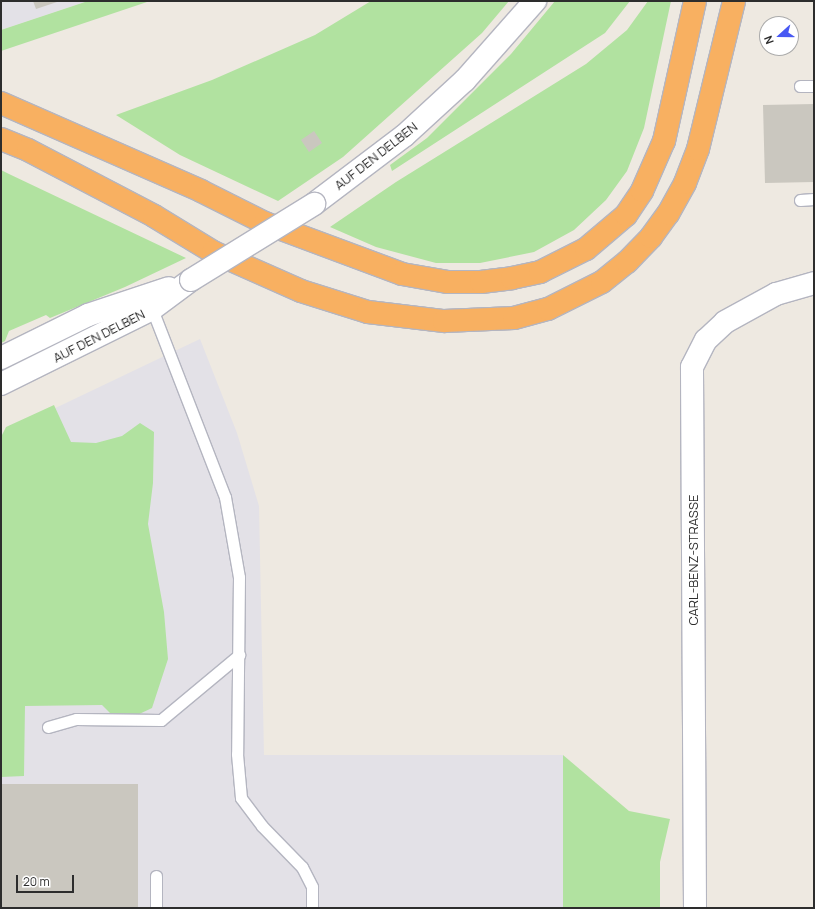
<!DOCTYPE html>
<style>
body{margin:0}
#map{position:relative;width:815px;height:909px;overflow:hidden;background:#eee9e1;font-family:Manrope,sans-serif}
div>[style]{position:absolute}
.industrial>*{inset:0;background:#e3e1e7}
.green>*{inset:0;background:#b1e2a0}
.building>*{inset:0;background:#cac7bf}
.roads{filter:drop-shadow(1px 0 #b4b5c0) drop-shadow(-1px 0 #b4b5c0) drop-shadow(0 1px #b4b5c0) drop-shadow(0 -1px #b4b5c0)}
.lane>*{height:11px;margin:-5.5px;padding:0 5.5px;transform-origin:5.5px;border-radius:5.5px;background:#fff}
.secondary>*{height:22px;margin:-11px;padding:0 11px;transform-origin:11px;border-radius:11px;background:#fff}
.highway>*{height:22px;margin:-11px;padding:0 11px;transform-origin:11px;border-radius:11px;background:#f8b061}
.bridges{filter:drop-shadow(1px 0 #b4b5c0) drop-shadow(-1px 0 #b4b5c0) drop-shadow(0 1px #b4b5c0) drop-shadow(0 -1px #b4b5c0)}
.secondary-bridge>*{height:22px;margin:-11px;padding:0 11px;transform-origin:11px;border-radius:11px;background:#fff}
span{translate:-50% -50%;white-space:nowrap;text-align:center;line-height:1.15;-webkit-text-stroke:3px #fff;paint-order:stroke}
.street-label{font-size:13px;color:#2d2d2d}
.frame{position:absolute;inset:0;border:2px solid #2d2d2d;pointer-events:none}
.north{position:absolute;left:759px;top:16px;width:40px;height:40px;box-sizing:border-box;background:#fff;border:1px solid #ababab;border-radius:50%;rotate:249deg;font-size:11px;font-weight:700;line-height:16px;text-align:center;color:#2d2d2d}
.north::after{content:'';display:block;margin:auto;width:14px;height:18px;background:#4859f3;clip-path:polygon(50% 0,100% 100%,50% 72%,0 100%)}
.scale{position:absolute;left:16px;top:875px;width:58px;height:18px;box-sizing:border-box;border:2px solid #2d2d2d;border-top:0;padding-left:5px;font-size:12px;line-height:14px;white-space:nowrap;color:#2d2d2d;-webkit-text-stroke:3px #fff;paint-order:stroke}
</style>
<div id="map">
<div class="industrial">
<i style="clip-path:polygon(1px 1px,88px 1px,1px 30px)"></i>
<i style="clip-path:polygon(200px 339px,237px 433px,259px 506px,264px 755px,563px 755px,563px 908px,1px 908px,1px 434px)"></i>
</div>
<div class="green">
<i style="clip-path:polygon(88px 1px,150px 1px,1px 51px,1px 30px)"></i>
<i style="clip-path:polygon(371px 1px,509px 1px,482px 33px,343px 157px,278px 201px,180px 155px,116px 115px,212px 80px,315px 35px)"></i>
<i style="clip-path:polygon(555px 1px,630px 1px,605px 33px,392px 171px,390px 165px,427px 138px,511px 54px)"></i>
<i style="clip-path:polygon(648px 1px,671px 1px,644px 128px,627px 171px,606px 200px,574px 230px,534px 252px,480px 263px,436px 263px,376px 247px,330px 227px,396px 182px,586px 64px,627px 30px)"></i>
<i style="clip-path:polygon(1px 170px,9px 174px,186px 258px,125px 287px,50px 318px,46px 315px,9px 331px,5px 341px,1px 343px)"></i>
<i style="clip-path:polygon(54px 405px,71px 442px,96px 443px,122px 436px,140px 423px,154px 432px,153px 483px,148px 524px,164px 612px,168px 659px,152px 708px,135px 716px,110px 713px,102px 705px,25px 706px,24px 776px,1px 777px,1px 437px,6px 427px)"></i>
<i style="clip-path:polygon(563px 755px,629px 811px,670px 819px,660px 862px,660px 908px,563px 908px)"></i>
</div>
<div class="building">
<i style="clip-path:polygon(33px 1px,60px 1px,36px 9px)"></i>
<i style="clip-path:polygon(814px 104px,814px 182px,765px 183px,763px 105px)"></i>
<i style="clip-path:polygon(314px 131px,322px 143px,309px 152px,301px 140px)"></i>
<i style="clip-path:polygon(1px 784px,138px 784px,138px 908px,1px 908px)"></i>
</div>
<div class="roads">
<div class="lane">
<i style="left:800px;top:86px;width:14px"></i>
<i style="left:800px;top:200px;width:14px;rotate:-4deg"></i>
<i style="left:152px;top:309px;width:202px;rotate:68.8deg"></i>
<i style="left:225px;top:497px;width:81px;rotate:80.1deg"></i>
<i style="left:239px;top:577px;width:177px;rotate:90.6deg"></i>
<i style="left:237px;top:754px;width:44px;rotate:84.8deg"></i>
<i style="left:241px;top:798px;width:35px;rotate:53deg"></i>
<i style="left:262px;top:826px;width:57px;rotate:45.7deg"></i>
<i style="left:302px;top:867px;width:22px;rotate:63deg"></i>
<i style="left:312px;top:887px;width:21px;rotate:90deg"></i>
<i style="left:48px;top:727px;width:29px;rotate:-16deg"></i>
<i style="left:76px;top:719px;width:85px;rotate:0.7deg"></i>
<i style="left:161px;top:720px;width:102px;rotate:-39.8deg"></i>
<i style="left:156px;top:908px;width:32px;rotate:-90deg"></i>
</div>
<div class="secondary">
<i style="left:314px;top:204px;width:113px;rotate:-37.1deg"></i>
<i style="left:404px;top:136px;width:83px;rotate:-42.6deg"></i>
<i style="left:465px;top:80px;width:106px;rotate:-48.5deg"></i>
<i style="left:1px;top:358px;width:97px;rotate:-26.3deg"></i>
<i style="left:88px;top:315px;width:85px;rotate:-18.4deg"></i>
<i style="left:1px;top:384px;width:169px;rotate:-26.4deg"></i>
<i style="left:152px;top:309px;width:49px;rotate:-36.6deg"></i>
<i style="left:695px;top:908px;width:541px;rotate:-90.32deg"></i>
<i style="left:692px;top:367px;width:30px;rotate:-63deg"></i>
<i style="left:706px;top:340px;width:26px;rotate:-43deg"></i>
<i style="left:725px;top:322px;width:58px;rotate:-28.8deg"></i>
<i style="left:776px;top:294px;width:40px;rotate:-16deg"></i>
</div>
<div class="highway">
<i style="left:1px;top:103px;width:219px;rotate:23.7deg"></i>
<i style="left:201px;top:191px;width:72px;rotate:26.6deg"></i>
<i style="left:265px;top:223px;width:146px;rotate:20.4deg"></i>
<i style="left:402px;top:274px;width:47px;rotate:9.9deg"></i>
<i style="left:448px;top:282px;width:33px"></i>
<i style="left:481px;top:282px;width:31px;rotate:-7deg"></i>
<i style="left:512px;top:278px;width:29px;rotate:-12deg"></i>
<i style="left:540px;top:272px;width:51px;rotate:-26.6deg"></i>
<i style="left:586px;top:249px;width:52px;rotate:-40.4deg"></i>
<i style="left:626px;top:215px;width:29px;rotate:-56deg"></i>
<i style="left:642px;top:191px;width:55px;rotate:-66.3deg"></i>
<i style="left:664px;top:141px;width:143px;rotate:-77.5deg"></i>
<i style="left:1px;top:139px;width:29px;rotate:22deg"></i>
<i style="left:28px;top:150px;width:142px;rotate:27.6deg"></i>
<i style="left:154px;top:216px;width:69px;rotate:31.4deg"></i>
<i style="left:213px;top:252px;width:96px;rotate:23.9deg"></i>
<i style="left:301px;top:291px;width:70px;rotate:17.4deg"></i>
<i style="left:368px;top:312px;width:77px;rotate:6.8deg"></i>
<i style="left:444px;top:321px;width:70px;rotate:-2.5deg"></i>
<i style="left:514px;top:318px;width:35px;rotate:-15deg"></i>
<i style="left:548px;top:309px;width:60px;rotate:-26.6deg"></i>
<i style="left:602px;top:282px;width:32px;rotate:-39deg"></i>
<i style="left:627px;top:262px;width:35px;rotate:-46deg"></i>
<i style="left:651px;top:237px;width:29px;rotate:-54deg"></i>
<i style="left:668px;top:214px;width:35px;rotate:-61deg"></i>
<i style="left:685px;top:183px;width:36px;rotate:-69deg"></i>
<i style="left:698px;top:149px;width:152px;rotate:-76.3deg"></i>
</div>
</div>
<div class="bridges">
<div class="secondary-bridge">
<i style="left:191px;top:280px;width:145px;rotate:-31.7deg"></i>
</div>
</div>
<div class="street-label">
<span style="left:376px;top:156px;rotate:-38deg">AUF DEN DELBEN</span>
<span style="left:99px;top:336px;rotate:-27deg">AUF DEN DELBEN</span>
<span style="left:693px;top:560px;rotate:-90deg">CARL-BENZ-STRASSE</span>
</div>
<div class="frame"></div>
<div class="north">N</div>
<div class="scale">20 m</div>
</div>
